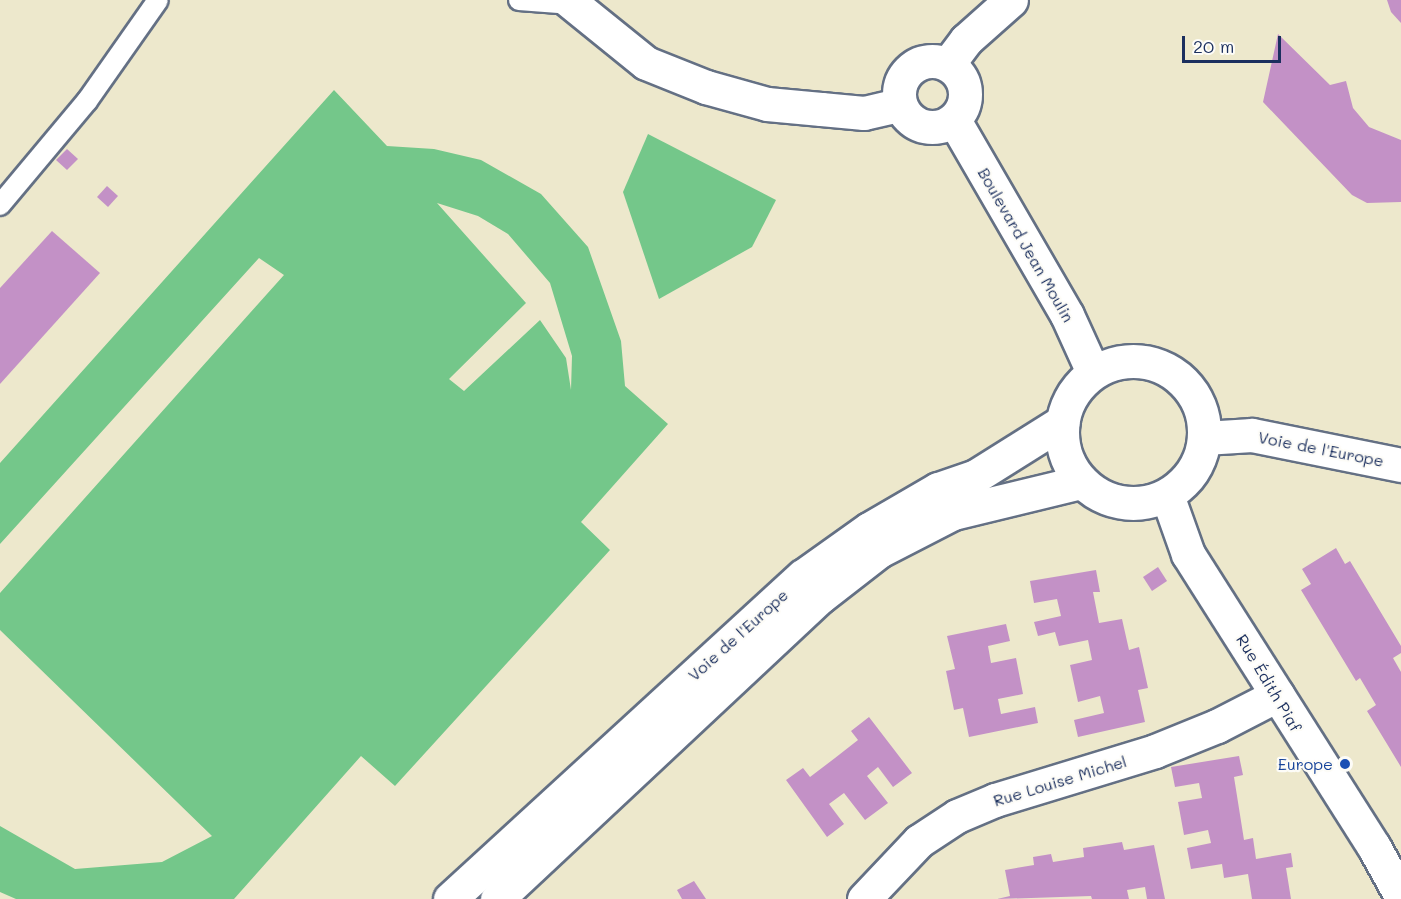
<!DOCTYPE html>
<meta charset="utf-8">
<style>
body{margin:0}
#map{position:relative;width:1401px;height:899px;overflow:hidden;background:#ede8cc;font-family:Mali,sans-serif}
div>[style]{position:absolute}
.green>*{inset:0;background:#74c78a}
.building>*{inset:0;background:#c391c6}
.roads{filter:drop-shadow(2px 0 #647084) drop-shadow(-2px 0 #647084) drop-shadow(0 2px #647084) drop-shadow(0 -2px #647084)}
.lane>*{height:20px;margin:-10px;padding:0 10px;transform-origin:10px;border-radius:10px;background:#fff}
.street>*{height:33px;margin:-16.5px;padding:0 16.5px;transform-origin:16.5px;border-radius:16.5px;background:#fff}
.street>.ring{margin:-16.5px;padding:0;box-sizing:content-box;background:none;border:33px solid #fff;border-radius:50%}
.secondary>*{height:33px;margin:-16.5px;padding:0 16.5px;transform-origin:16.5px;border-radius:16.5px;background:#fff}
.secondary>.ring{margin:-16.5px;padding:0;box-sizing:content-box;background:none;border:33px solid #fff;border-radius:50%}
.dots>*{width:16px;height:16px;translate:-50% -50%;box-sizing:border-box;border:3px solid #fdfcf7;border-radius:50%}
span{translate:-50% -50%;white-space:nowrap;text-align:center;line-height:1.15;-webkit-text-stroke:4.5px #fdfcf7;paint-order:stroke}
.street-label{font-size:16px;color:#1b2f5e}
.transit-label{font-size:16px;color:#164399}
.right{translate:-100% -50%;text-align:right}
.scale{position:absolute;left:1182px;top:36px;width:99px;height:27px;box-sizing:border-box;border:3px solid #1b2f5e;border-top:0;padding-left:8px;font-size:18px;line-height:21px;white-space:nowrap;color:#1b2f5e;-webkit-text-stroke:4px #fdfcf7;paint-order:stroke}
</style>
<div id="map">
<div class="green">
<i style="clip-path:polygon(evenodd,334px 90px,387px 146px,434px 149px,481px 160px,541px 194px,588px 247px,621px 341px,625px 386px,668px 424px,581px 522px,610px 550px,395px 786px,361px 756px,234px 899px,16px 899px,0 892px,0 826px,75px 869px,162px 862px,212px 836px,0 630px,0 593px,284px 275px,259px 258px,0 544px,0 463px,334px 90px,437px 203px,478px 216px,508px 234px,550px 283px,572px 356px,571px 390px,566px 358px,540px 320px,464px 391px,449px 379px,526px 303px,437px 203px)"></i>
<i style="clip-path:polygon(648px 134px,776px 200px,752px 247px,659px 299px,623px 192px)"></i>
</div>
<div class="building">
<i style="clip-path:polygon(1387px 0,1401px 0,1401px 23px,1391px 12px)"></i>
<i style="clip-path:polygon(1278px 34px,1330px 85px,1346px 81px,1353px 108px,1369px 127px,1401px 140px,1401px 202px,1367px 203px,1352px 195px,1263px 102px)"></i>
<i style="clip-path:polygon(67px 149px,78px 159px,67px 170px,56px 160px)"></i>
<i style="clip-path:polygon(107px 186px,118px 196px,108px 207px,97px 197px)"></i>
<i style="clip-path:polygon(52px 231px,100px 273px,0 384px,0 288px)"></i>
<i style="clip-path:polygon(1336px 548px,1345px 564px,1350px 561px,1401px 646px,1401px 653px,1393px 658px,1401px 672px,1401px 767px,1367px 711px,1376px 705px,1360px 678px,1356px 681px,1301px 590px,1311px 584px,1302px 569px)"></i>
<i style="clip-path:polygon(1158px 567px,1167px 581px,1152px 591px,1143px 577px)"></i>
<i style="clip-path:polygon(1096px 570px,1100px 592px,1093px 592px,1099px 623px,1122px 619px,1129px 650px,1139px 647px,1148px 688px,1138px 690px,1145px 722px,1078px 737px,1074px 720px,1104px 713px,1100px 696px,1078px 702px,1070px 665px,1092px 660px,1088px 640px,1059px 646px,1055px 632px,1038px 636px,1034px 622px,1061px 616px,1057px 599px,1034px 603px,1030px 581px)"></i>
<i style="clip-path:polygon(1006px 624px,1010px 641px,988px 646px,991px 663px,1016px 658px,1023px 694px,998px 699px,1001px 714px,1035px 707px,1038px 723px,969px 737px,963px 708px,954px 710px,946px 671px,955px 669px,947px 636px)"></i>
<i style="clip-path:polygon(869px 717px,912px 773px,893px 787px,878px 767px,867px 776px,888px 803px,865px 820px,844px 793px,829px 804px,844px 824px,827px 837px,786px 780px,803px 768px,810px 777px,835px 758px,858px 740px,851px 731px)"></i>
<i style="clip-path:polygon(1239px 756px,1243px 775px,1234px 777px,1244px 840px,1253px 838px,1256px 859px,1291px 853px,1293px 867px,1286px 868px,1291px 899px,1252px 899px,1248px 874px,1224px 878px,1222px 864px,1191px 869px,1187px 848px,1211px 843px,1208px 830px,1184px 835px,1178px 802px,1202px 798px,1199px 783px,1175px 787px,1171px 767px)"></i>
<i style="clip-path:polygon(1122px 842px,1124px 850px,1154px 845px,1165px 899px,1147px 899px,1145px 887px,1127px 890px,1129px 899px,1092px 899px,1091px 896px,997px 899px,1010px 896px,1005px 870px,1034px 865px,1033px 857px,1051px 854px,1053px 862px,1084px 857px,1083px 848px)"></i>
<i style="clip-path:polygon(694px 881px,706px 899px,682px 899px,677px 890px)"></i>
</div>
<div class="roads">
<div class="lane">
<i style="left:519px;top:0;width:53px;rotate:4.3deg"></i>
<i style="left:0;top:205px;width:136px;rotate:-50.1deg"></i>
<i style="left:87px;top:101px;width:123px;rotate:-54.9deg"></i>
</div>
<div class="street">
<i style="left:568px;top:0;width:100px;rotate:38.9deg"></i>
<i style="left:646px;top:63px;width:65px;rotate:21.8deg"></i>
<i style="left:706px;top:87px;width:63px;rotate:15.6deg"></i>
<i style="left:767px;top:104px;width:54px;rotate:5.3deg"></i>
<i style="left:821px;top:109px;width:43px;rotate:5.3deg"></i>
<i style="left:864px;top:113px;width:37px;rotate:-13deg"></i>
<i class="ring" style="left:899px;top:61px;width:33px;height:33px"></i>
<i style="left:948px;top:64px;width:30px;rotate:-53deg"></i>
<i style="left:966px;top:40px;width:60px;rotate:-41.6deg"></i>
<i style="left:954px;top:120px;width:225px;rotate:59.9deg"></i>
<i style="left:1067px;top:315px;width:63px;rotate:65.5deg"></i>
<i style="left:1167px;top:495px;width:63px;rotate:70.4deg"></i>
<i style="left:1188px;top:554px;width:347px;rotate:57.6deg"></i>
<i style="left:1374px;top:847px;width:56px;rotate:61.1deg"></i>
<i style="left:864px;top:899px;width:80px;rotate:-46.5deg"></i>
<i style="left:919px;top:841px;width:45px;rotate:-33.3deg"></i>
<i style="left:957px;top:816px;width:41px;rotate:-22.8deg"></i>
<i style="left:995px;top:800px;width:167px;rotate:-17deg"></i>
<i style="left:1155px;top:751px;width:67px;rotate:-22deg"></i>
<i style="left:1217px;top:726px;width:68px;rotate:-27.3deg"></i>
</div>
<div class="secondary">
<i class="ring" style="left:1062px;top:361px;width:109px;height:109px"></i>
<i style="left:1204px;top:438px;width:48px;rotate:-3.6deg"></i>
<i style="left:1252px;top:435px;width:152px;rotate:11.4deg"></i>
<i style="left:450px;top:899px;width:478px;rotate:-42.5deg"></i>
<i style="left:803px;top:576px;width:81px;rotate:-35.5deg"></i>
<i style="left:869px;top:529px;width:80px;rotate:-30.1deg"></i>
<i style="left:938px;top:489px;width:40px;rotate:-18.9deg"></i>
<i style="left:976px;top:476px;width:102px;rotate:-32.1deg"></i>
<i style="left:497px;top:899px;width:442px;rotate:-43.1deg"></i>
<i style="left:820px;top:597px;width:75px;rotate:-37.9deg"></i>
<i style="left:879px;top:551px;width:83px;rotate:-27.2deg"></i>
<i style="left:953px;top:513px;width:132px;rotate:-13.6deg"></i>
</div>
</div>
<div class="dots">
<i style="left:1345px;top:764px;background:#1a4fb4"></i>
</div>
<div class="street-label">
<span style="left:1026px;top:245px;rotate:60deg">Boulevard Jean Moulin</span>
<span style="left:1321px;top:449px;rotate:11deg">Voie de l'Europe</span>
<span style="left:738px;top:635px;rotate:-42deg">Voie de l'Europe</span>
<span style="left:1269px;top:683px;rotate:59deg">Rue Édith Piaf</span>
<span style="left:1060px;top:781px;rotate:-17deg">Rue Louise Michel</span>
</div>
<div class="transit-label">
<span class="right" style="left:1333px;top:764px">Europe</span>
</div>
<div class="scale">20 m</div>
</div>
